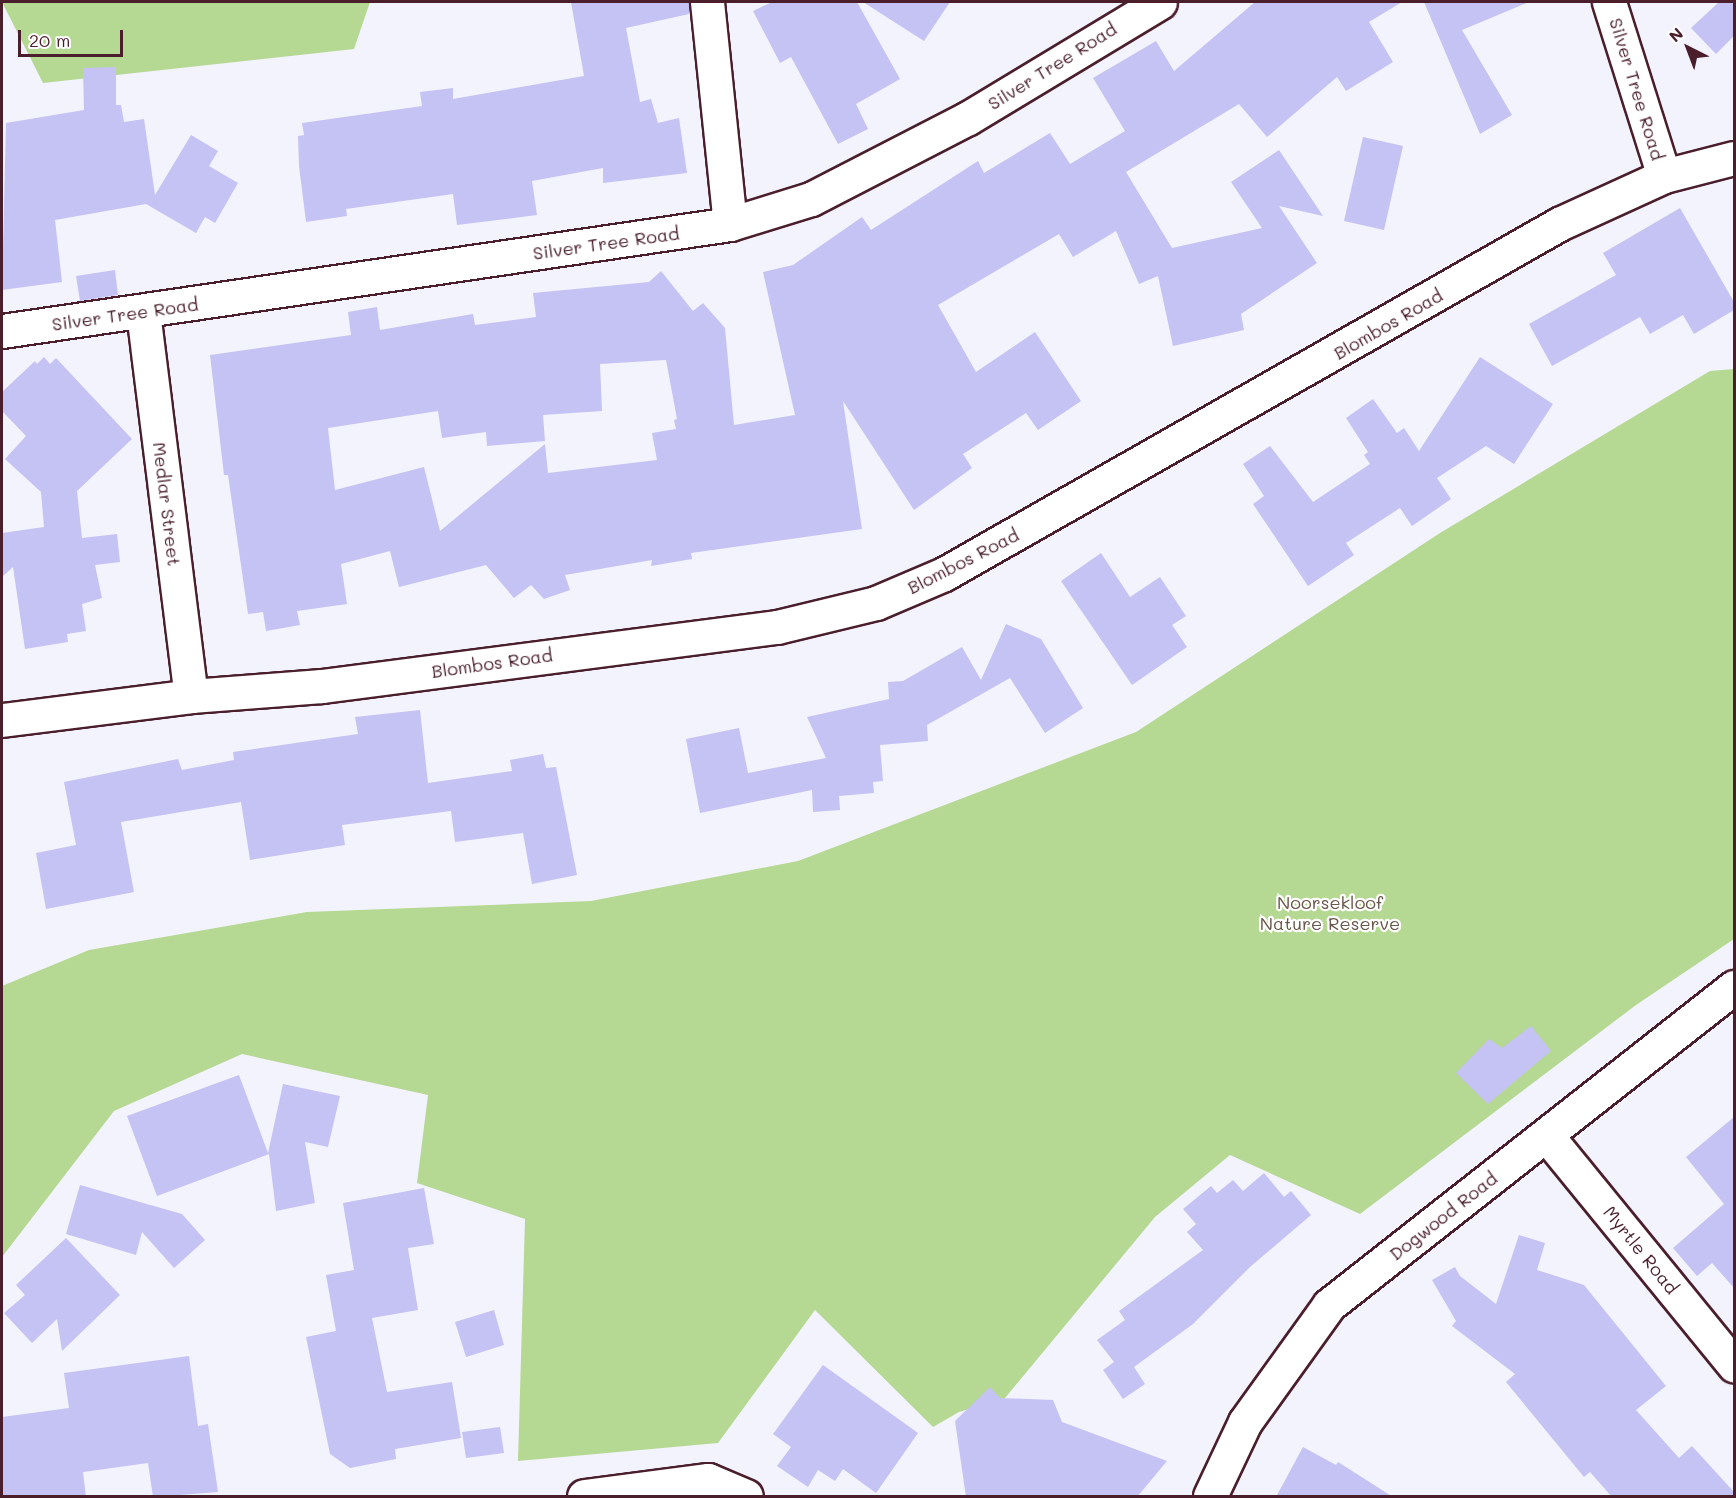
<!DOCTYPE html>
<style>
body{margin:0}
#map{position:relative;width:1736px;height:1498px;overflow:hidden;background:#f3f3fd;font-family:Mali,sans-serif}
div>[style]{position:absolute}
.green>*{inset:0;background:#b5d892}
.building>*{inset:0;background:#c5c2f4}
.roads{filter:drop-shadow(2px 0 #4a1f2b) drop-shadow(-2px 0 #4a1f2b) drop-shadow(0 2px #4a1f2b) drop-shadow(0 -2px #4a1f2b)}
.street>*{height:33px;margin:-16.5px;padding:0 16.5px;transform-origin:16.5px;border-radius:16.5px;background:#fff}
span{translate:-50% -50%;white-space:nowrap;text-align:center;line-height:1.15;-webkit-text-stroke:4.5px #fff;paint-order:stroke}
.street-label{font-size:18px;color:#4a1f2b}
.park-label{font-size:18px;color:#6a564a}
.frame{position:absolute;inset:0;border:3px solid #4a1f2b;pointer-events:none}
.north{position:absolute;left:1658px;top:18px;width:60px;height:60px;-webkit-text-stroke:4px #fff;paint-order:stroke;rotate:318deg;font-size:16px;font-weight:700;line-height:24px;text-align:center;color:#4a1f2b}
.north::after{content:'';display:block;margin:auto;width:21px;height:27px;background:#4a1f2b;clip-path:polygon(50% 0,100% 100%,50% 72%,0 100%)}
.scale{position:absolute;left:18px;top:30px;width:105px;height:27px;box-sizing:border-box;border:3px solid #4a1f2b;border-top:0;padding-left:8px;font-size:18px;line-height:21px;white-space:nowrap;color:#4a1f2b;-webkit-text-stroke:4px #fff;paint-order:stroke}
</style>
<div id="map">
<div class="green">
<i style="clip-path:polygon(2px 2px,370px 2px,354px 49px,43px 83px)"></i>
<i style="clip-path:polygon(1734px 369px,1734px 939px,1636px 1005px,1360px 1214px,1230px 1155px,1155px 1217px,1005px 1398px,959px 1412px,933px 1427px,815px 1310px,718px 1443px,518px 1461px,525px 1219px,417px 1183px,428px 1095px,242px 1054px,114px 1111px,2px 1257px,2px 986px,89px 950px,307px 912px,591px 901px,798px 861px,1136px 732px,1440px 533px,1710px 371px)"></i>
</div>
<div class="building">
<i style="clip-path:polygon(571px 2px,689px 2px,689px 14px,626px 28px,640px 102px,651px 99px,658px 123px,679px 118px,687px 173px,603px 183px,603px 168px,532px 181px,537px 215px,457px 225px,453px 194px,346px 209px,347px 216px,306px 222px,299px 166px,298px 136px,304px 135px,302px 123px,422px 106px,420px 92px,453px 88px,453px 99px,584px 76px)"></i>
<i style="clip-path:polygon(772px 2px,857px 2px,900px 79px,856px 104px,868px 129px,838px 144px,791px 57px,780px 63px,753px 11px)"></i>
<i style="clip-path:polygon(863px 2px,950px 2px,924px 41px)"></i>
<i style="clip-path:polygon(evenodd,1255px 2px,1402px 2px,1369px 22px,1393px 62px,1346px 91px,1337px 77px,1267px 137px,1239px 104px,1126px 172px,1172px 248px,1262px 228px,1231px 182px,1279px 150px,1323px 216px,1279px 206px,1317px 263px,1241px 314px,1244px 330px,1173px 346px,1158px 276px,1139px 284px,1116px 231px,1073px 257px,1059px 234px,938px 305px,976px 372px,1035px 332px,1081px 401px,1038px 430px,1026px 413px,963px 454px,972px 468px,914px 510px,843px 401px,862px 529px,691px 553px,692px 559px,651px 566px,652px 560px,565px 575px,570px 590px,544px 599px,531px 585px,514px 598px,486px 565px,399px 587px,390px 551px,341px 564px,347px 604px,297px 611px,300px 625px,266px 631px,263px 612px,248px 614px,228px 475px,224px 475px,210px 355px,351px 335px,348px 312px,377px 307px,380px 330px,473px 314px,475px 325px,536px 317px,533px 293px,649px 282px,661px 271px,693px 311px,703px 303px,725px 328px,734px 425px,795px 415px,763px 272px,793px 265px,862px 217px,871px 230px,978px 161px,984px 173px,1050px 133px,1070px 164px,1125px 131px,1093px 78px,1156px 41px,1174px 71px,1255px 2px,666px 360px,677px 419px,674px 420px,676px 429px,652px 433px,657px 460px,548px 473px,545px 444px,440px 531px,424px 467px,335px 490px,328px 428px,438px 411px,442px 438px,486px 432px,487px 446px,545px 441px,543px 415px,602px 411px,600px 364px,666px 360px)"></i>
<i style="clip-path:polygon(1424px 2px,1529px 2px,1462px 30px,1512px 115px,1480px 134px)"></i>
<i style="clip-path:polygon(1719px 2px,1734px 2px,1734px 36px,1716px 54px,1691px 28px)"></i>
<i style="clip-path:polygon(116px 67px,116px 105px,121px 105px,124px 122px,144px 119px,155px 195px,191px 135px,218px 151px,209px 166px,238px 183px,215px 223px,205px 217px,196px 233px,146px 204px,55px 220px,62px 282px,2px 290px,6px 123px,84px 110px,83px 68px)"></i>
<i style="clip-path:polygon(1363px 137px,1403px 146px,1384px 230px,1344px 221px)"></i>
<i style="clip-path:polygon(1680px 208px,1734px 302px,1734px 310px,1694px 334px,1683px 315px,1650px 334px,1640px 317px,1552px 366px,1529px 324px,1616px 275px,1603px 253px)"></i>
<i style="clip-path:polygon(115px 270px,118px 295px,80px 301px,76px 276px)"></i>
<i style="clip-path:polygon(44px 357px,50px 364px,56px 358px,132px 439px,77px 491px,82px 538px,117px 534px,120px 562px,95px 565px,102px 598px,82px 604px,86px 631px,67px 634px,68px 642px,25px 649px,13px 567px,2px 577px,2px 533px,44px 527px,41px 492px,5px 459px,26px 436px,2px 411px,2px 392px,35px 361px,37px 364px)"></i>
<i style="clip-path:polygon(1480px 357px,1553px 404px,1514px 464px,1486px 446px,1437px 478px,1451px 499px,1412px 526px,1400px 508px,1346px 543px,1354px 555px,1308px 586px,1253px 504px,1264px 496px,1243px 464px,1270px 446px,1313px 502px,1370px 464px,1364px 455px,1368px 452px,1346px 418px,1373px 399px,1397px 433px,1404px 428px,1419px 451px)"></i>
<i style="clip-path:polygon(1101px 553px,1130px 597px,1160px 577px,1186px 616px,1172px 625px,1187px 647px,1132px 685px,1061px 581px)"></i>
<i style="clip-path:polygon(1006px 624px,1041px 639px,1083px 708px,1045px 733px,1010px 678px,927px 725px,928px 741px,880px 745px,883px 781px,873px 782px,874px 793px,839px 796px,840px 810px,813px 812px,812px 790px,700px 813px,686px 739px,739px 728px,748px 773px,826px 758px,807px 717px,889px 699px,888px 682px,903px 681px,962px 647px,981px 680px)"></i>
<i style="clip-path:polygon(420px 710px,428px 783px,512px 771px,510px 760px,543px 754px,546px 768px,556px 767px,577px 875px,532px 884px,523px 833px,455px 842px,451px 811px,342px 825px,345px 845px,250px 860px,241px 802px,121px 822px,134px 892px,46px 909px,36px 853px,76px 845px,64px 782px,178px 759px,182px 770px,234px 760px,233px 752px,358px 734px,355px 717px)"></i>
<i style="clip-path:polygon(1531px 1026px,1551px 1051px,1488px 1104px,1456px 1073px,1489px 1039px,1502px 1048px)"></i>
<i style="clip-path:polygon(239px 1075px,268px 1153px,283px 1084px,340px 1096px,328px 1147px,305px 1142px,315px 1203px,276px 1211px,269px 1154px,157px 1196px,127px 1116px)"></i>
<i style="clip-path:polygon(1734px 1117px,1734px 1288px,1712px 1263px,1697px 1276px,1673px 1248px,1724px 1204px,1686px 1157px)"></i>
<i style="clip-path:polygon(1264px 1173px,1284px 1197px,1291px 1191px,1311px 1215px,1250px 1267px,1193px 1324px,1134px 1367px,1145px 1384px,1123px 1399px,1103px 1370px,1114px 1362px,1097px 1340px,1125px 1320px,1119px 1311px,1203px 1250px,1187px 1232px,1196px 1224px,1183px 1209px,1211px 1186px,1217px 1193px,1233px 1180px,1243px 1191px)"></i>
<i style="clip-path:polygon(80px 1185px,182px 1214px,205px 1240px,174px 1268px,142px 1232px,136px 1255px,66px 1234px)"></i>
<i style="clip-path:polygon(424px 1188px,434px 1244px,408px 1248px,418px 1310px,372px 1318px,387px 1392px,452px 1382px,461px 1438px,395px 1449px,396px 1459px,350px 1468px,330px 1454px,306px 1337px,336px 1331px,326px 1275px,354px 1270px,343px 1203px)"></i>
<i style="clip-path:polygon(1519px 1235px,1545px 1243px,1537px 1270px,1584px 1285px,1666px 1386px,1636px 1410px,1679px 1458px,1692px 1446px,1734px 1492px,1734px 1497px,1612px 1497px,1590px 1472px,1584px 1477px,1506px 1382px,1515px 1374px,1452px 1326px,1456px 1321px,1432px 1280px,1455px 1267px,1460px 1276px,1496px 1304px)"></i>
<i style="clip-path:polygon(66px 1238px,120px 1295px,62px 1351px,57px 1319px,32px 1343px,4px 1313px,25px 1295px,16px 1285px)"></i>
<i style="clip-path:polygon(494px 1310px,504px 1345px,466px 1357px,455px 1322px)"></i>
<i style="clip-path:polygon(189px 1356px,198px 1426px,208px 1424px,218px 1492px,153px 1497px,148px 1463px,83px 1472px,86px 1497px,2px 1497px,2px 1417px,69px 1408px,64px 1373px)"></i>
<i style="clip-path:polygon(823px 1365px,918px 1433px,876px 1493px,843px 1469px,835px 1481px,818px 1470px,808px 1487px,777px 1466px,791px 1447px,773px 1434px)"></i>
<i style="clip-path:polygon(990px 1387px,1000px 1398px,1053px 1400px,1062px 1422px,1167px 1461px,1137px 1497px,966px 1497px,955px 1421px)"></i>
<i style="clip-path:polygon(500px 1427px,504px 1453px,466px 1458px,462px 1432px)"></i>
<i style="clip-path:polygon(1303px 1447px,1336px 1465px,1338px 1462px,1393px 1497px,1276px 1497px)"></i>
</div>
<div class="roads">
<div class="street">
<i style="left:707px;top:2px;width:223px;rotate:84.1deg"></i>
<i style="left:1609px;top:2px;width:182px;rotate:72.5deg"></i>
<i style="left:143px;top:312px;width:387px;rotate:82.9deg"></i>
<i style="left:2px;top:331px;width:736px;rotate:-8.36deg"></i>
<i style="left:730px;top:224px;width:85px;rotate:-17.2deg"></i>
<i style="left:811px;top:199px;width:177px;rotate:-27.3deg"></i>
<i style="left:968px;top:118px;width:224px;rotate:-31.1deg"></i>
<i style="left:2px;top:720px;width:191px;rotate:-7.2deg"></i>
<i style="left:191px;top:696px;width:131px;rotate:-4.4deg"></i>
<i style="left:322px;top:686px;width:459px;rotate:-7.4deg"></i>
<i style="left:777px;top:627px;width:102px;rotate:-13.6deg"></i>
<i style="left:876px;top:603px;width:74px;rotate:-23.1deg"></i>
<i style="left:944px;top:574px;width:708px;rotate:-29.64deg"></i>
<i style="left:1559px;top:224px;width:115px;rotate:-24.6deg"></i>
<i style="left:1664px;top:176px;width:72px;rotate:-14.4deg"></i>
<i style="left:1547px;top:1136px;width:296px;rotate:50.8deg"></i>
<i style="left:584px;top:1496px;width:125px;rotate:-7.4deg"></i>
<i style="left:708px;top:1480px;width:41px;rotate:22.8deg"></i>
<i style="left:1210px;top:1496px;width:82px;rotate:-64.7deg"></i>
<i style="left:1245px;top:1422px;width:144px;rotate:-54.3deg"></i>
<i style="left:1329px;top:1305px;width:515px;rotate:-38.14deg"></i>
</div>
</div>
<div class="street-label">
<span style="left:1052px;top:66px;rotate:-32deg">Silver Tree Road</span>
<span style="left:1637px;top:89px;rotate:73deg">Silver Tree Road</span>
<span style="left:606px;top:243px;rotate:-8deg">Silver Tree Road</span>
<span style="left:125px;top:314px;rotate:-8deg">Silver Tree Road</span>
<span style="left:1388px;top:324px;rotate:-30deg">Blombos Road</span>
<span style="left:167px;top:504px;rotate:83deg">Medlar Street</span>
<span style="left:963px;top:561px;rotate:-27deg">Blombos Road</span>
<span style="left:492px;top:663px;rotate:-8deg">Blombos Road</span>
<span style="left:1443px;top:1216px;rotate:-38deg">Dogwood Road</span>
<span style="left:1641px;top:1250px;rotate:51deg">Myrtle Road</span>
</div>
<div class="park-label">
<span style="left:1330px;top:913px">Noorsekloof<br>Nature Reserve</span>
</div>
<div class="frame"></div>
<div class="north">N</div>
<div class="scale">20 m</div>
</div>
